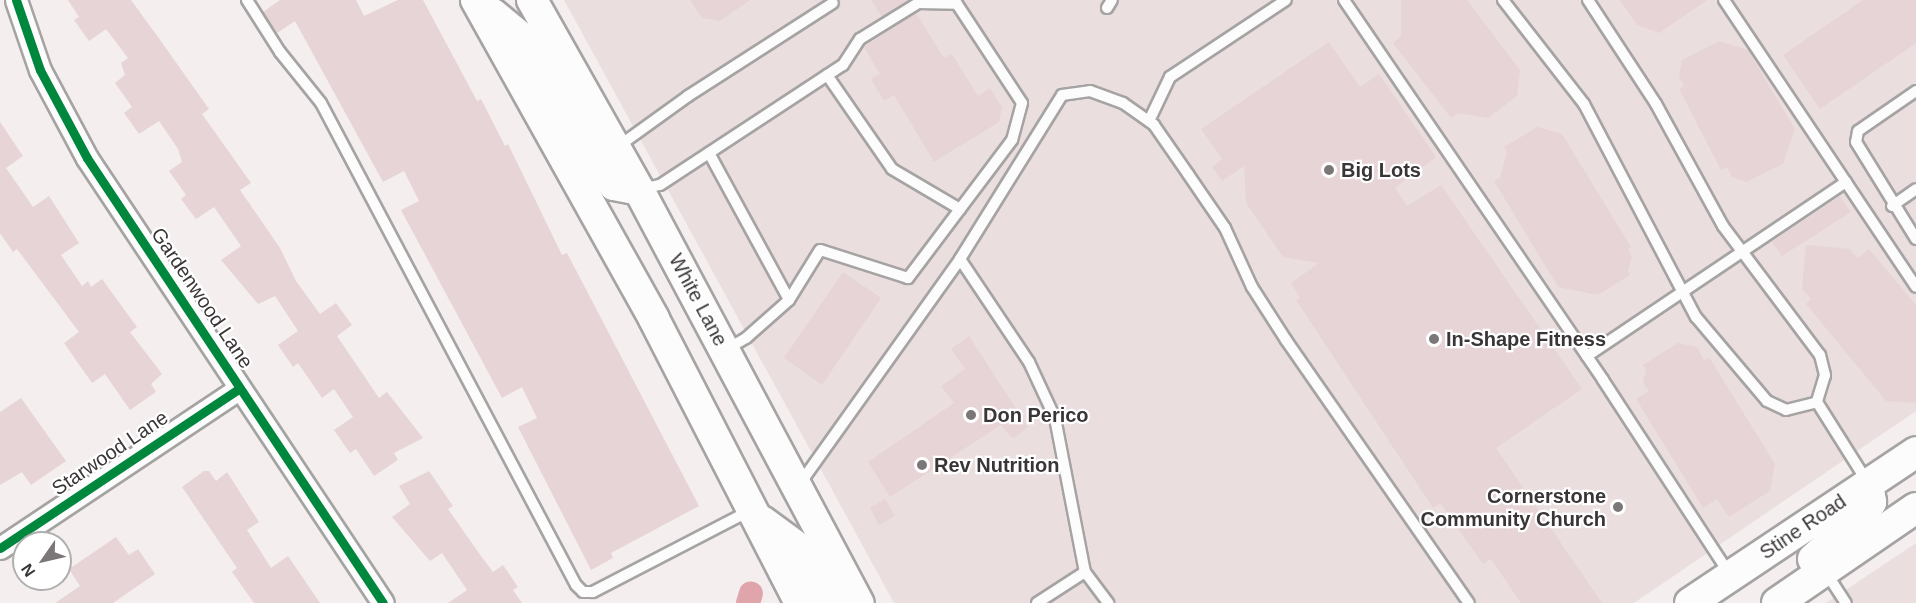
<!DOCTYPE html>
<style>
body{margin:0}
#map{position:relative;width:1916px;height:603px;overflow:hidden;background:#f4eeef;font-family:Arial,sans-serif}
div>[style]{position:absolute}
.built>*{inset:0;background:#ebdedf}
.canal>*{height:24px;margin:-12px;padding:0 12px;transform-origin:12px;border-radius:12px;background:#e0a4ab}
.building>*{inset:0;background:#e7d4d6}
.roads{filter:drop-shadow(2px 0 #a6a3a3) drop-shadow(-2px 0 #a6a3a3) drop-shadow(0 2px #a6a3a3) drop-shadow(0 -2px #a6a3a3)}
.lane>*{height:10px;margin:-5px;padding:0 5px;transform-origin:5px;border-radius:5px;background:#fdfcfd}
.street>*{height:21px;margin:-10.5px;padding:0 10.5px;transform-origin:10.5px;border-radius:10.5px;background:#fdfcfd}
.secondary>*{height:30px;margin:-15px;padding:0 15px;transform-origin:15px;border-radius:15px;background:#fdfcfd}
.cycleway>*{height:9px;margin:-4.5px;padding:0 4.5px;transform-origin:4.5px;border-radius:4.5px;background:#00873e}
.dots>*{width:16px;height:16px;translate:-50% -50%;box-sizing:border-box;border:3px solid #fff;border-radius:50%}
span{translate:-50% -50%;white-space:nowrap;text-align:center;line-height:1.15;-webkit-text-stroke:4.5px #fff;paint-order:stroke}
.poi-label{font-size:20px;color:#3a3637;font-weight:700}
.left{translate:0 -50%;text-align:left}
.right{translate:-100% -50%;text-align:right}
.street-label{font-size:20px;color:#3a3637}
.north{position:absolute;left:12px;top:531px;width:60px;height:60px;box-sizing:border-box;background:#fff;border:2px solid #b0afaf;border-radius:50%;rotate:236deg;font-size:16px;font-weight:700;line-height:24px;text-align:center;color:#3a3637}
.north::after{content:'';display:block;margin:auto;width:21px;height:27px;background:#7b7677;clip-path:polygon(50% 0,100% 100%,50% 72%,0 100%)}
</style>
<div id="map">
<div class="built">
<i style="clip-path:polygon(564px 0,1916px 0,1916px 411px,1634px 603px,894px 603px)"></i>
<i style="clip-path:polygon(1916px 543px,1916px 603px,1826px 603px)"></i>
</div>
<div class="canal">
<i style="left:748px;top:603px;width:10px;rotate:-73deg"></i>
</div>
<div class="building">
<i style="clip-path:polygon(68px 0,131px 0,158px 37px,209px 109px,202px 114px,251px 183px,240px 190px,280px 248px,296px 281px,320px 314px,336px 303px,352px 325px,337px 336px,379px 398px,387px 392px,423px 438px,394px 453px,398px 460px,374px 476px,356px 449px,350px 453px,334px 430px,353px 417px,334px 389px,322px 398px,298px 363px,293px 367px,278px 345px,298px 331px,275px 296px,258px 304px,221px 260px,241px 246px,214px 207px,196px 219px,181px 199px,186px 195px,169px 171px,182px 162px,178px 149px,159px 121px,139px 134px,124px 113px,132px 107px,115px 83px,125px 75px,121px 63px,128px 58px,106px 29px,89px 41px,74px 20px,79px 17px)"></i>
<i style="clip-path:polygon(280px 0,356px 0,364px 16px,398px 0,423px 0,477px 101px,481px 99px,505px 146px,508px 144px,562px 255px,567px 253px,699px 506px,611px 553px,613px 558px,591px 570px,518px 427px,537px 418px,522px 387px,502px 398px,401px 210px,419px 201px,404px 171px,383px 182px,295px 21px,277px 33px,263px 12px)"></i>
<i style="clip-path:polygon(690px 0,750px 0,720px 21px,702px 18px)"></i>
<i style="clip-path:polygon(871px 0,907px 0,908px 1px,882px 17px)"></i>
<i style="clip-path:polygon(1401px 0,1467px 0,1520px 70px,1517px 96px,1488px 118px,1458px 113px,1451px 118px,1393px 43px,1401px 36px)"></i>
<i style="clip-path:polygon(1620px 0,1707px 0,1659px 33px,1637px 25px)"></i>
<i style="clip-path:polygon(1863px 0,1916px 0,1916px 43px,1820px 109px,1783px 55px)"></i>
<i style="clip-path:polygon(916px 13px,944px 58px,952px 54px,978px 96px,990px 88px,1002px 107px,999px 122px,934px 162px,894px 95px,884px 101px,871px 79px,880px 74px,864px 47px)"></i>
<i style="clip-path:polygon(1719px 41px,1748px 50px,1795px 129px,1783px 164px,1747px 182px,1732px 177px,1727px 167px,1721px 170px,1679px 89px,1684px 86px,1679px 76px,1682px 60px)"></i>
<i style="clip-path:polygon(1329px 42px,1360px 87px,1379px 74px,1436px 157px,1395px 188px,1407px 206px,1441px 185px,1582px 389px,1496px 448px,1602px 603px,1521px 603px,1491px 559px,1483px 564px,1440px 503px,1433px 508px,1296px 300px,1300px 298px,1291px 283px,1319px 263px,1283px 257px,1246px 203px,1244px 166px,1222px 181px,1212px 167px,1222px 159px,1201px 129px)"></i>
<i style="clip-path:polygon(0 122px,23px 156px,6px 168px,33px 207px,49px 196px,79px 243px,61px 255px,82px 286px,88px 281px,91px 287px,102px 279px,137px 327px,130px 332px,162px 374px,151px 384px,156px 392px,130px 410px,105px 374px,92px 383px,64px 343px,79px 332px,17px 249px,13px 252px,0 233px)"></i>
<i style="clip-path:polygon(1537px 127px,1562px 134px,1631px 247px,1628px 249px,1632px 258px,1628px 270px,1630px 275px,1598px 295px,1558px 287px,1494px 181px,1500px 178px,1507px 152px,1504px 147px)"></i>
<i style="clip-path:polygon(1840px 196px,1851px 212px,1782px 256px,1772px 242px)"></i>
<i style="clip-path:polygon(1806px 245px,1850px 249px,1858px 258px,1869px 249px,1916px 305px,1916px 403px,1886px 401px,1806px 304px,1811px 299px,1802px 289px)"></i>
<i style="clip-path:polygon(843px 272px,881px 298px,822px 385px,784px 358px)"></i>
<i style="clip-path:polygon(969px 336px,1028px 427px,1013px 439px,1001px 425px,890px 497px,868px 462px,954px 403px,941px 386px,965px 369px,951px 349px)"></i>
<i style="clip-path:polygon(1678px 343px,1697px 347px,1704px 360px,1709px 357px,1775px 464px,1770px 491px,1729px 517px,1717px 499px,1703px 508px,1636px 399px,1649px 391px,1643px 382px,1646px 370px,1643px 365px)"></i>
<i style="clip-path:polygon(21px 398px,66px 461px,31px 485px,22px 472px,0 485px,0 412px)"></i>
<i style="clip-path:polygon(204px 471px,209px 471px,216px 481px,227px 472px,259px 522px,247px 530px,271px 568px,288px 556px,320px 603px,254px 603px,232px 572px,237px 568px,182px 487px)"></i>
<i style="clip-path:polygon(429px 471px,453px 506px,448px 509px,481px 556px,493px 572px,503px 565px,518px 587px,513px 590px,522px 603px,448px 603px,467px 590px,442px 553px,430px 561px,392px 517px,410px 504px,399px 486px)"></i>
<i style="clip-path:polygon(885px 499px,895px 516px,879px 525px,870px 508px)"></i>
<i style="clip-path:polygon(116px 537px,129px 555px,138px 549px,155px 574px,113px 603px,55px 603px,80px 586px,69px 569px)"></i>
</div>
<div class="roads">
<div class="lane">
<i style="left:247px;top:0;width:62px;rotate:57.6deg"></i>
<i style="left:280px;top:52px;width:65px;rotate:51.2deg"></i>
<i style="left:321px;top:103px;width:545px;rotate:62.12deg"></i>
<i style="left:576px;top:585px;width:10px;rotate:45deg"></i>
<i style="left:583px;top:592px;width:10px"></i>
<i style="left:593px;top:592px;width:178px;rotate:-27.4deg"></i>
<i style="left:1344px;top:0;width:460px;rotate:55.7deg"></i>
<i style="left:1603px;top:380px;width:230px;rotate:56.9deg"></i>
<i style="left:1503px;top:0;width:132px;rotate:52.1deg"></i>
<i style="left:1584px;top:104px;width:241px;rotate:62.3deg"></i>
<i style="left:1696px;top:317px;width:110px;rotate:49.8deg"></i>
<i style="left:1767px;top:401px;width:21px;rotate:25deg"></i>
<i style="left:1786px;top:410px;width:32px;rotate:-14deg"></i>
<i style="left:1817px;top:402px;width:96px;rotate:57.8deg"></i>
<i style="left:1588px;top:0;width:124px;rotate:56.8deg"></i>
<i style="left:1656px;top:104px;width:139px;rotate:61.2deg"></i>
<i style="left:1723px;top:226px;width:161px;rotate:53.1deg"></i>
<i style="left:1820px;top:355px;width:21px;rotate:76deg"></i>
<i style="left:1825px;top:375px;width:28px;rotate:107deg"></i>
<i style="left:1724px;top:0;width:345px;rotate:56.2deg"></i>
<i style="left:1107px;top:8px;width:9px;rotate:-58deg"></i>
<i style="left:827px;top:75px;width:114px;rotate:55.3deg"></i>
<i style="left:892px;top:169px;width:79px;rotate:30.5deg"></i>
<i style="left:1916px;top:91px;width:70px;rotate:145.4deg"></i>
<i style="left:1858px;top:131px;width:11px;rotate:100deg"></i>
<i style="left:1856px;top:142px;width:114px;rotate:58.3deg"></i>
<i style="left:1149px;top:121px;width:49px;rotate:-64.5deg"></i>
<i style="left:1170px;top:77px;width:139px;rotate:-33.6deg"></i>
<i style="left:616px;top:148px;width:89px;rotate:-35.8deg"></i>
<i style="left:688px;top:96px;width:172px;rotate:-32.7deg"></i>
<i style="left:709px;top:153px;width:167px;rotate:61.4deg"></i>
<i style="left:642px;top:189px;width:18px;rotate:-13deg"></i>
<i style="left:660px;top:185px;width:219px;rotate:-33.3deg"></i>
<i style="left:843px;top:65px;width:31px;rotate:-57deg"></i>
<i style="left:860px;top:39px;width:68px;rotate:-31.8deg"></i>
<i style="left:918px;top:3px;width:39px;rotate:1deg"></i>
<i style="left:957px;top:4px;width:118px;rotate:56.7deg"></i>
<i style="left:1022px;top:103px;width:38px;rotate:105deg"></i>
<i style="left:1012px;top:140px;width:173px;rotate:127deg"></i>
<i style="left:908px;top:278px;width:92px;rotate:-162.3deg"></i>
<i style="left:820px;top:250px;width:59px;rotate:121.8deg"></i>
<i style="left:789px;top:300px;width:57px;rotate:138.5deg"></i>
<i style="left:746px;top:338px;width:22px;rotate:150deg"></i>
<i style="left:1892px;top:206px;width:29px;rotate:-35deg"></i>
<i style="left:960px;top:259px;width:193px;rotate:-58.1deg"></i>
<i style="left:1062px;top:95px;width:28px;rotate:-8deg"></i>
<i style="left:1090px;top:91px;width:35px;rotate:20deg"></i>
<i style="left:1123px;top:103px;width:38px;rotate:35deg"></i>
<i style="left:1154px;top:125px;width:60px;rotate:55.2deg"></i>
<i style="left:1188px;top:174px;width:65px;rotate:55.6deg"></i>
<i style="left:1225px;top:228px;width:65px;rotate:65.4deg"></i>
<i style="left:1252px;top:287px;width:63px;rotate:57.3deg"></i>
<i style="left:1286px;top:340px;width:320px;rotate:55.2deg"></i>
<i style="left:1587px;top:356px;width:312px;rotate:-33.9deg"></i>
<i style="left:799px;top:485px;width:277px;rotate:-54.5deg"></i>
<i style="left:960px;top:259px;width:124px;rotate:56.2deg"></i>
<i style="left:1029px;top:362px;width:62px;rotate:65.1deg"></i>
<i style="left:1055px;top:418px;width:157px;rotate:79deg"></i>
<i style="left:1825px;top:571px;width:38px;rotate:57deg"></i>
<i style="left:1037px;top:603px;width:57px;rotate:-32.9deg"></i>
<i style="left:1085px;top:572px;width:39px;rotate:53deg"></i>
</div>
<div class="street">
<i style="left:16px;top:0;width:74px;rotate:71.1deg"></i>
<i style="left:40px;top:70px;width:100px;rotate:61.9deg"></i>
<i style="left:87px;top:158px;width:534px;rotate:56.37deg"></i>
<i style="left:0;top:548px;width:288px;rotate:-33.7deg"></i>
</div>
<div class="secondary">
<i style="left:476px;top:0;width:365px;rotate:60.8deg"></i>
<i style="left:654px;top:319px;width:319px;rotate:62.8deg"></i>
<i style="left:532px;top:0;width:218px;rotate:60.6deg"></i>
<i style="left:639px;top:190px;width:468px;rotate:62deg"></i>
<i style="left:493px;top:14px;width:45px;rotate:39.6deg"></i>
<i style="left:528px;top:43px;width:145px;rotate:60.3deg"></i>
<i style="left:600px;top:169px;width:21px;rotate:49deg"></i>
<i style="left:614px;top:185px;width:25px;rotate:11deg"></i>
<i style="left:762px;top:521px;width:47px;rotate:36.4deg"></i>
<i style="left:800px;top:549px;width:61px;rotate:62.6deg"></i>
<i style="left:1813px;top:559px;width:66px;rotate:-41.9deg"></i>
<i style="left:1862px;top:515px;width:16px;rotate:-55deg"></i>
<i style="left:1871px;top:502px;width:18px;rotate:-99deg"></i>
<i style="left:1690px;top:603px;width:272px;rotate:-33.7deg"></i>
<i style="left:1777px;top:603px;width:168px;rotate:-34.4deg"></i>
</div>
</div>
<div class="cycleway">
<i style="left:16px;top:0;width:74px;rotate:71.1deg"></i>
<i style="left:40px;top:70px;width:100px;rotate:61.9deg"></i>
<i style="left:87px;top:158px;width:534px;rotate:56.37deg"></i>
<i style="left:0;top:548px;width:288px;rotate:-33.7deg"></i>
</div>
<div class="dots">
<i style="left:1329px;top:170px;background:#7b7677"></i>
<i style="left:1434px;top:339px;background:#7b7677"></i>
<i style="left:971px;top:415px;background:#7b7677"></i>
<i style="left:922px;top:465px;background:#7b7677"></i>
<i style="left:1618px;top:507px;background:#7b7677"></i>
</div>
<div class="poi-label">
<span class="left" style="left:1341px;top:170px">Big Lots</span>
<span class="left" style="left:1446px;top:339px">In-Shape Fitness</span>
<span class="left" style="left:983px;top:415px">Don Perico</span>
<span class="left" style="left:934px;top:465px">Rev Nutrition</span>
<span class="right" style="left:1606px;top:508px">Cornerstone<br>Community Church</span>
</div>
<div class="street-label">
<span style="left:202px;top:298px;rotate:56deg">Gardenwood Lane</span>
<span style="left:698px;top:300px;rotate:62deg">White Lane</span>
<span style="left:110px;top:453px;rotate:-34deg">Starwood Lane</span>
<span style="left:1803px;top:527px;rotate:-34deg">Stine Road</span>
</div>
<div class="north">N</div>
</div>
